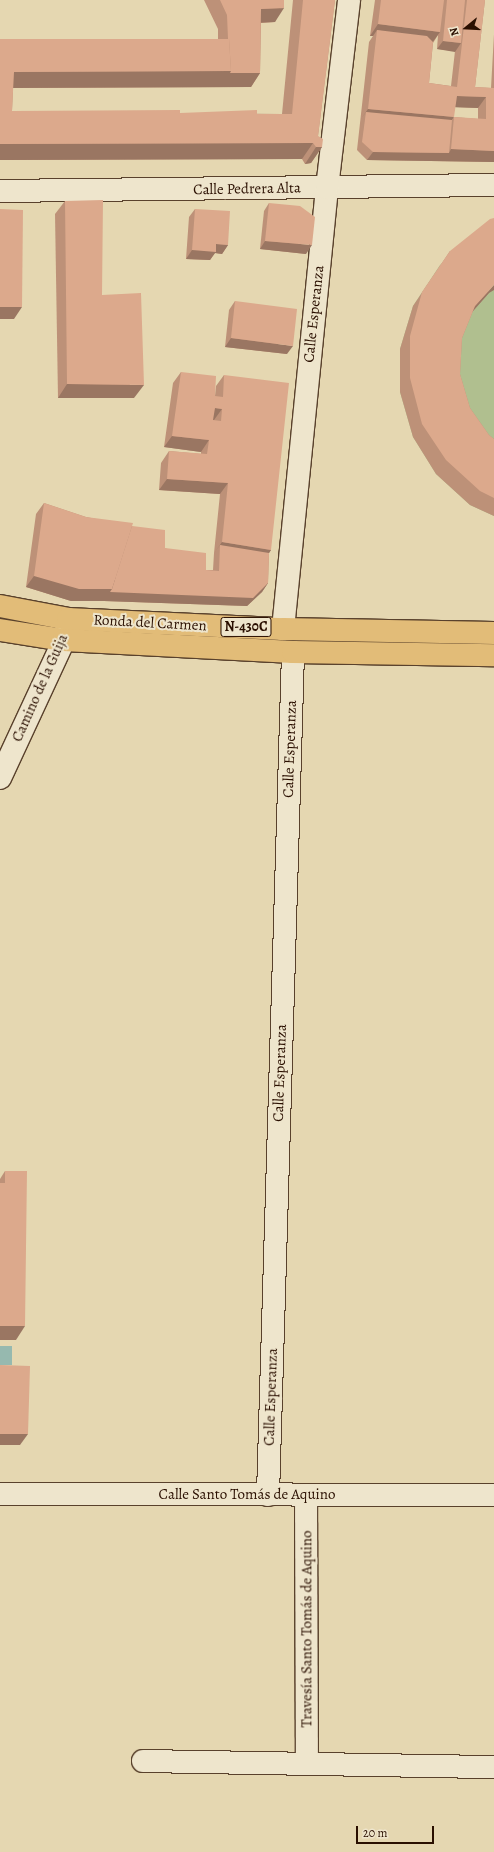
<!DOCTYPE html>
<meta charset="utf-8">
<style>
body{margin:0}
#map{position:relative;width:494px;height:1852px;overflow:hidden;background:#e5d7b1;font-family:Alegreya,serif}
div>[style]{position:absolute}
.green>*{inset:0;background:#b0bf8f}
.water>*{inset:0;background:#96b9af}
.roads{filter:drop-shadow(1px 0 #59412c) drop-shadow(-1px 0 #59412c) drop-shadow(0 1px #59412c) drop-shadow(0 -1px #59412c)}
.minor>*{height:22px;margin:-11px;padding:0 11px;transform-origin:11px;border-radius:11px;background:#eee5cc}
.trunk>*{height:22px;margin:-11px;padding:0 11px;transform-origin:11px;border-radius:11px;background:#e2bc78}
.wall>*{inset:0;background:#bd9178}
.shaded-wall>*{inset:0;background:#9a7662}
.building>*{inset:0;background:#dca98c}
span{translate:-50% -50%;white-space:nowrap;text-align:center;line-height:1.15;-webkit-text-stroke:4px #eee5cc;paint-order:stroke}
.shield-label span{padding:1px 3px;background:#eee5cc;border:1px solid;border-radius:3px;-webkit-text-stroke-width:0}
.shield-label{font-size:14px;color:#2a0f00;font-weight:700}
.street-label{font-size:15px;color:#2a0f00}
.north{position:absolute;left:446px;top:8px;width:40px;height:40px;-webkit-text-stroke:3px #eee5cc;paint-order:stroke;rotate:252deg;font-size:11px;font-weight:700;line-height:16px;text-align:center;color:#2a0f00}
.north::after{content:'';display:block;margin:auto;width:14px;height:18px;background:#2a0f00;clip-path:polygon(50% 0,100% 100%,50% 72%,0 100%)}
.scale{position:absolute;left:356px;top:1826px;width:78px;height:18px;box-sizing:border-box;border:2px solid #2a0f00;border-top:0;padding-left:5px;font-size:12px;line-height:14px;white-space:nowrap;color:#2a0f00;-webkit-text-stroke:3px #eee5cc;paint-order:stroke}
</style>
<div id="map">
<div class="green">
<i style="clip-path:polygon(494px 228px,494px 516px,470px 505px,436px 474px,413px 437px,400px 392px,400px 349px,413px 306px,440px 265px,481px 233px)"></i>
</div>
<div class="water">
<i style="clip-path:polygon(0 1346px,12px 1346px,12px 1365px,0 1365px)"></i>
</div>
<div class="roads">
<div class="minor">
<i style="left:0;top:191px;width:494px;rotate:-0.7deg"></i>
<i style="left:283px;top:629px;width:443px;rotate:-84.3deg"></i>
<i style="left:327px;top:188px;width:189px;rotate:-83.3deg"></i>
<i style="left:0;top:778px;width:152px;rotate:-65.1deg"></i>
<i style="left:64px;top:640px;width:19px;rotate:-78deg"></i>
<i style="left:0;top:1494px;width:494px;rotate:0.1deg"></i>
<i style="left:268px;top:1495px;width:843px;rotate:-88.3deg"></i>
<i style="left:306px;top:1495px;width:269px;rotate:89.8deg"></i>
<i style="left:143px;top:1761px;width:351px;rotate:1deg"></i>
</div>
<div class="trunk">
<i style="left:0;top:606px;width:69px;rotate:10.8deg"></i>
<i style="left:68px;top:619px;width:215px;rotate:2.7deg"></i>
<i style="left:283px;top:629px;width:211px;rotate:1.1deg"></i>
<i style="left:0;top:630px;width:65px;rotate:8.9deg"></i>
<i style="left:64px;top:640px;width:229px;rotate:3deg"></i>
<i style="left:293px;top:652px;width:201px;rotate:0.9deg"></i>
</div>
</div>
<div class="wall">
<i style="clip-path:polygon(204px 0,284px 0,275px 22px,261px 23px,260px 73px,251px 87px,13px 88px,12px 111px,180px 113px,282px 114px,293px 0,335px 0,318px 136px,322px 147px,311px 163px,305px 164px,302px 159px,0 160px,0 39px,218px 39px,218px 29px)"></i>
<i style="clip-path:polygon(evenodd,375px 0,485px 0,475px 87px,491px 88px,494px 34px,494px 162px,367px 160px,357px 150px,369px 42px,373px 36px,370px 36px,375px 0,438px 35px,437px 49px,455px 51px,451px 86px,429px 83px,433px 43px,438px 35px,375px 0,455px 107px,478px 108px,478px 119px,454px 117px,452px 120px,455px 107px)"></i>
<i style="clip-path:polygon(65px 201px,102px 295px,134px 398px,58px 398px,55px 214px)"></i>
<i style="clip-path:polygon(269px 203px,306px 254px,260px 249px,264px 211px)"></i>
<i style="clip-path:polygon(195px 209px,228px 245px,222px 254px,215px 253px,210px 260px,186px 259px,189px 217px)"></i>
<i style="clip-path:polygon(450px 251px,489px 293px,473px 311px,462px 338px,460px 374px,470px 408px,489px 435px,494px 439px,494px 516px,470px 505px,436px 474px,413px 437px,400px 392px,400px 349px,413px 306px)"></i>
<i style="clip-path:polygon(235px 301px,287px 354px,225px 347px,229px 310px)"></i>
<i style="clip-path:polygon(181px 372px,215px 396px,216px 386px,224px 375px,271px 550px,269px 553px,268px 583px,262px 592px,247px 606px,104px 601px,71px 601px,26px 587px,36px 514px,44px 503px,86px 517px,132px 526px,165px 548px,206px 570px,213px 570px,214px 553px,220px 494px,159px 490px,161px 463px,169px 451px,201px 454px,201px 452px,164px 447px,173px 383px)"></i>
<i style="clip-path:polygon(5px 1171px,16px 1340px,0 1340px,0 1179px)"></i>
</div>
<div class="shaded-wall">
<i style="clip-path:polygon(284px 8px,275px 22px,252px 23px,261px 9px)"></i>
<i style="clip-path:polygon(378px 24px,440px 32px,432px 43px,377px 30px,373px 36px,370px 36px)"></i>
<i style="clip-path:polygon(443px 41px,461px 43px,455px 52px,437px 49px)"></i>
<i style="clip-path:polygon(231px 71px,260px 73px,251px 87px,2px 88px,14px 72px)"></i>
<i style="clip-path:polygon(457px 96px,486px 97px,478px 108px,449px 107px)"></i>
<i style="clip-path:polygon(368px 109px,454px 117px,446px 129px,366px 112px,360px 120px)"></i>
<i style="clip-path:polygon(313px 143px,302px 159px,0 160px,0 144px)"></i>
<i style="clip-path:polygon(316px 147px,322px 147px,311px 163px,305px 164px)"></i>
<i style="clip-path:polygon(451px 149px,494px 151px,494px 162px,367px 160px,373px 152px,449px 153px)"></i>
<i style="clip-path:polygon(265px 241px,312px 245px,306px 254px,260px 249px)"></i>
<i style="clip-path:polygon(216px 244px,228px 245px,222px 254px,215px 253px,210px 260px,186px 259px,192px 250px)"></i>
<i style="clip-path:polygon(494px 285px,494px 290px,489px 293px,466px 319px,475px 306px)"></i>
<i style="clip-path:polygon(0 307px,22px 307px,14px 319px,0 319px)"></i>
<i style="clip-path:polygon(231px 338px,293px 346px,287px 354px,225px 347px)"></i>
<i style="clip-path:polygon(67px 384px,144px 385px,134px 398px,58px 398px)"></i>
<i style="clip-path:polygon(215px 408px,222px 409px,214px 420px,207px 419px)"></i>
<i style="clip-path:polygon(172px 436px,209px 440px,201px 452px,164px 447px)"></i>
<i style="clip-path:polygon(167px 479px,228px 483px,220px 494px,159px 490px)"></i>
<i style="clip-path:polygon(222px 542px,271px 550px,263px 562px,220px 545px,214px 553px)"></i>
<i style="clip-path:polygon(34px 576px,268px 583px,262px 592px,247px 606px,104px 601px,71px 601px,26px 587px)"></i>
<i style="clip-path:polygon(0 1326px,25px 1326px,16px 1340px,0 1340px)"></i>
<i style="clip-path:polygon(0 1434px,28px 1434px,20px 1445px,0 1445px)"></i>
</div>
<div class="building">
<i style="clip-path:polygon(220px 0,284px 0,284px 8px,261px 9px,260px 73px,230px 73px,231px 71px,229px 39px,228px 39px,227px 15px)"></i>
<i style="clip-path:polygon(303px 0,335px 0,318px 136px,323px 139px,322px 147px,316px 147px,313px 143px,0 144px,0 39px,229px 39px,231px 71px,14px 72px,12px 111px,180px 110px,180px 113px,257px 110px,257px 114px,292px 114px)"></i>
<i style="clip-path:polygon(381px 0,444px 0,440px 32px,378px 24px)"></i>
<i style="clip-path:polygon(447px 0,465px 0,461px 43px,443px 41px)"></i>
<i style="clip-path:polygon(467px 0,485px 0,475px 87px,494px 88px,494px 151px,451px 149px,454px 117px,486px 119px,486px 97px,457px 96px,454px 117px,368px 109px,377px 30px,427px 36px,433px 42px,429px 83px,457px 87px)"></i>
<i style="clip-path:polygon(366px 112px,452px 120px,449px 153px,373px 152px,362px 142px)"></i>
<i style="clip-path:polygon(103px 200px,102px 295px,141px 293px,144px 385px,67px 384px,65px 201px)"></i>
<i style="clip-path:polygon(269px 203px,300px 206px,315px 217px,312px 245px,265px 241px)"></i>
<i style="clip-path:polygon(0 209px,23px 210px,22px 307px,0 307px)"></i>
<i style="clip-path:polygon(195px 209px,230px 211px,228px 245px,216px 244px,216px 252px,192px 250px)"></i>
<i style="clip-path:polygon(494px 218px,494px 285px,475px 306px,462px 338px,460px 374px,470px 408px,489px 435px,494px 439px,494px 498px,480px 491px,446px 460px,422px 424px,410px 378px,410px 336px,422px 292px,450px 251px,490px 219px)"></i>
<i style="clip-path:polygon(235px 301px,297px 309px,293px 346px,231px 338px)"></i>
<i style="clip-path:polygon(evenodd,181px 372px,216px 376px,215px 396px,223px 397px,224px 375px,289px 383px,271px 550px,222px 542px,228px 483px,167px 479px,169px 451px,207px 454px,209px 440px,172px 436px,181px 372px,215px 408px,222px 409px,221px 421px,213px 420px,215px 408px)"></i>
<i style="clip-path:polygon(44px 503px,86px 517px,133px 523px,112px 589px,79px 589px,34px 576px)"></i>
<i style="clip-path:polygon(132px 526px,165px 530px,165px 548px,206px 553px,206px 570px,219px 571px,220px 545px,269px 553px,268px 583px,253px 598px,110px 592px,112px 589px)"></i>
<i style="clip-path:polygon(5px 1171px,27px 1171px,25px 1326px,0 1326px,0 1183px,5px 1183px)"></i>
<i style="clip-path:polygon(0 1365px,30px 1366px,28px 1434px,0 1434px)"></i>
</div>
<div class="shield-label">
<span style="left:246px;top:627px">N-430C</span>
</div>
<div class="street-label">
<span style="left:247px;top:189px;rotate:-1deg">Calle Pedrera Alta</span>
<span style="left:314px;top:314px;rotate:-84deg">Calle Esperanza</span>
<span style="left:150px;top:623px;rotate:3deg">Ronda del Carmen</span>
<span style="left:40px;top:688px;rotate:-66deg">Camino de la Guija</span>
<span style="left:290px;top:749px;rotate:-88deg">Calle Esperanza</span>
<span style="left:280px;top:1073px;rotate:-88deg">Calle Esperanza</span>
<span style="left:271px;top:1397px;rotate:-88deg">Calle Esperanza</span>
<span style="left:247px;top:1495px">Calle Santo Tomás de Aquino</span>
<span style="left:307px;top:1629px;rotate:-90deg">Travesía Santo Tomás de Aquino</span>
</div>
<div class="north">N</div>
<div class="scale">20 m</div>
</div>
